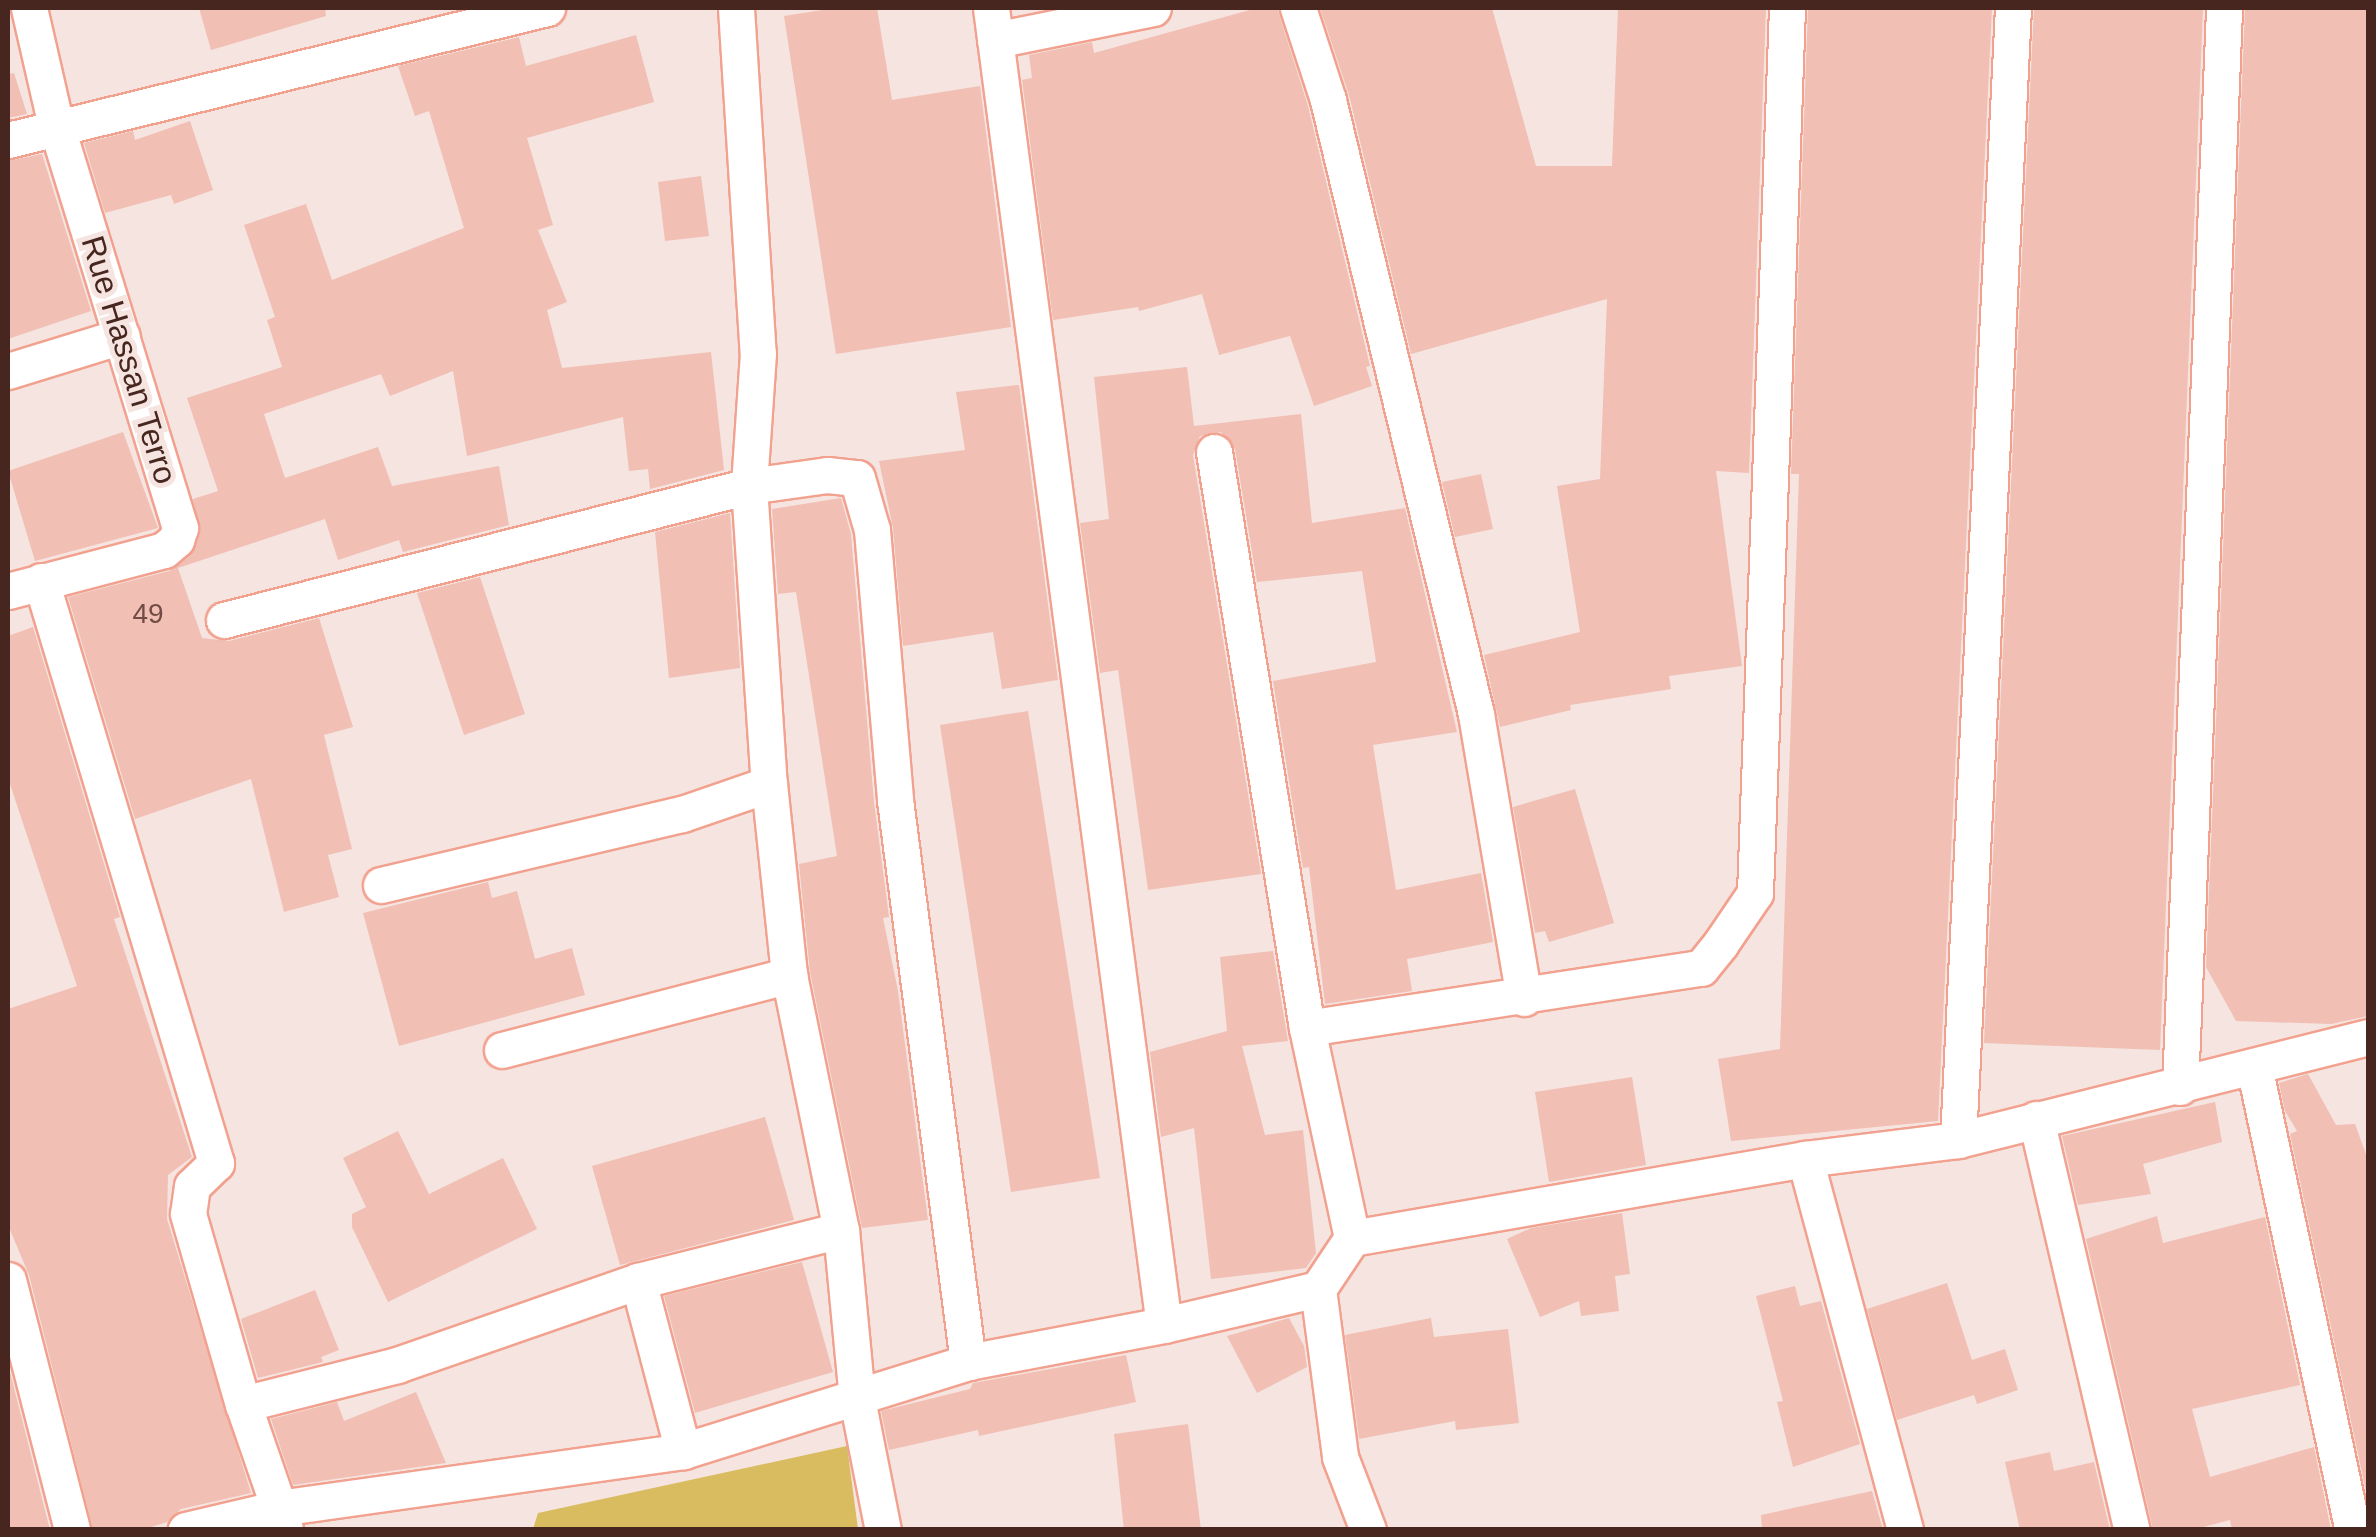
<!DOCTYPE html>
<style>
body{margin:0}
#map{position:relative;width:2376px;height:1537px;overflow:hidden;background:#f5e4e0;font-family:Arial,sans-serif}
div>[style]{position:absolute}
.green>*{inset:0;background:#d8bc5f}
.building>*{inset:0;background:#f1bfb4}
.roads{filter:drop-shadow(2px 0 #f2a18f) drop-shadow(-2px 0 #f2a18f) drop-shadow(0 2px #f2a18f) drop-shadow(0 -2px #f2a18f)}
.minor>*{height:35px;margin:-17.5px;padding:0 17.5px;transform-origin:17.5px;border-radius:17.5px;background:#fff}
span{translate:-50% -50%;white-space:nowrap;text-align:center;line-height:1.15;-webkit-text-stroke:10px #f5e4e0;paint-order:stroke}
.number-label{font-size:28px;color:#714c44}
.number-label span{-webkit-text-stroke-width:0}
.street-label{font-size:32px;color:#46261f}
.frame{position:absolute;inset:0;border:10px solid #46261f;pointer-events:none}
</style>
<div id="map">
<div class="green">
<i style="clip-path:polygon(847px 1446px,858px 1529px,533px 1529px,538px 1513px)"></i>
</div>
<div class="building">
<i style="clip-path:polygon(199px 8px,325px 8px,326px 16px,211px 50px)"></i>
<i style="clip-path:polygon(835px 8px,877px 8px,892px 100px,980px 86px,1011px 327px,836px 354px,784px 16px)"></i>
<i style="clip-path:polygon(1257px 8px,1277px 8px,1308px 106px,1370px 366px,1366px 367px,1372px 386px,1314px 406px,1290px 336px,1219px 355px,1202px 294px,1139px 311px,1138px 307px,1053px 320px,1022px 80px,1032px 78px,1029px 55px,1092px 42px,1094px 53px)"></i>
<i style="clip-path:polygon(1320px 8px,1492px 8px,1536px 166px,1612px 166px,1618px 8px,1766px 8px,1749px 473px,1716px 471px,1742px 666px,1669px 676px,1671px 689px,1570px 705px,1571px 710px,1500px 727px,1484px 655px,1580px 632px,1557px 486px,1600px 479px,1607px 299px,1411px 354px,1349px 95px)"></i>
<i style="clip-path:polygon(1808px 8px,1992px 8px,1938px 1121px,1731px 1141px,1718px 1059px,1780px 1049px,1799px 474px,1791px 474px)"></i>
<i style="clip-path:polygon(2034px 8px,2203px 8px,2160px 1050px,1984px 1043px)"></i>
<i style="clip-path:polygon(2245px 8px,2368px 8px,2368px 1016px,2331px 1024px,2236px 1021px,2206px 967px)"></i>
<i style="clip-path:polygon(636px 35px,654px 102px,527px 138px,553px 225px,538px 230px,567px 302px,547px 310px,562px 368px,711px 352px,724px 470px,650px 489px,648px 469px,629px 471px,623px 417px,467px 456px,453px 371px,390px 396px,381px 374px,264px 414px,285px 478px,378px 447px,392px 486px,499px 466px,509px 525px,403px 552px,399px 540px,338px 560px,325px 519px,178px 568px,202px 638px,229px 641px,319px 618px,353px 727px,324px 735px,352px 849px,328px 855px,339px 897px,284px 912px,251px 779px,135px 819px,68px 597px,169px 571px,190px 556px,200px 534px,193px 499px,218px 491px,187px 398px,282px 367px,267px 320px,275px 317px,244px 225px,306px 204px,332px 280px,464px 228px,429px 111px,415px 116px,398px 66px,519px 37px,526px 66px)"></i>
<i style="clip-path:polygon(14px 73px,27px 114px,8px 118px,8px 74px)"></i>
<i style="clip-path:polygon(190px 121px,213px 190px,174px 204px,171px 195px,105px 213px,84px 143px,133px 131px,135px 140px)"></i>
<i style="clip-path:polygon(42px 154px,91px 311px,8px 339px,8px 161px)"></i>
<i style="clip-path:polygon(701px 176px,709px 236px,665px 241px,658px 182px)"></i>
<i style="clip-path:polygon(1187px 367px,1194px 426px,1301px 414px,1312px 523px,1405px 508px,1457px 732px,1373px 745px,1396px 890px,1481px 873px,1493px 942px,1407px 959px,1412px 991px,1325px 1004px,1309px 867px,1303px 868px,1273px 681px,1376px 662px,1362px 571px,1257px 582px,1235px 449px,1221px 432px,1200px 436px,1193px 455px,1261px 874px,1148px 890px,1118px 670px,1100px 673px,1080px 523px,1109px 519px,1094px 377px)"></i>
<i style="clip-path:polygon(1019px 385px,1058px 680px,1002px 689px,993px 632px,903px 646px,893px 528px,879px 461px,965px 450px,956px 392px)"></i>
<i style="clip-path:polygon(123px 432px,158px 528px,35px 561px,8px 471px)"></i>
<i style="clip-path:polygon(1481px 474px,1493px 529px,1455px 537px,1442px 482px)"></i>
<i style="clip-path:polygon(841px 498px,851px 534px,874px 802px,889px 917px,883px 918px,898px 991px,928px 1220px,862px 1228px,810px 972px,799px 864px,837px 856px,796px 592px,778px 594px,772px 509px)"></i>
<i style="clip-path:polygon(730px 513px,740px 668px,669px 678px,655px 532px)"></i>
<i style="clip-path:polygon(480px 577px,525px 714px,464px 735px,417px 593px)"></i>
<i style="clip-path:polygon(33px 627px,120px 917px,114px 919px,192px 1157px,168px 1175px,167px 1219px,251px 1493px,181px 1509px,167px 1522px,142px 1530px,93px 1530px,29px 1275px,8px 1225px,8px 1009px,77px 986px,8px 778px,8px 636px)"></i>
<i style="clip-path:polygon(1028px 711px,1100px 1178px,1011px 1192px,940px 725px)"></i>
<i style="clip-path:polygon(1575px 789px,1614px 923px,1549px 942px,1545px 931px,1535px 933px,1513px 807px)"></i>
<i style="clip-path:polygon(488px 882px,492px 898px,517px 891px,535px 959px,572px 948px,585px 995px,399px 1046px,363px 913px)"></i>
<i style="clip-path:polygon(1273px 951px,1288px 1041px,1242px 1046px,1265px 1135px,1303px 1130px,1316px 1253px,1306px 1268px,1211px 1279px,1194px 1128px,1161px 1137px,1150px 1052px,1227px 1031px,1220px 957px)"></i>
<i style="clip-path:polygon(2308px 1074px,2336px 1125px,2355px 1124px,2368px 1160px,2368px 1501px,2290px 1134px,2297px 1131px,2285px 1111px,2279px 1083px)"></i>
<i style="clip-path:polygon(1632px 1077px,1646px 1165px,1549px 1182px,1535px 1092px)"></i>
<i style="clip-path:polygon(2215px 1102px,2222px 1142px,2143px 1164px,2151px 1194px,2078px 1205px,2062px 1136px)"></i>
<i style="clip-path:polygon(765px 1117px,794px 1220px,620px 1265px,592px 1166px)"></i>
<i style="clip-path:polygon(398px 1131px,429px 1194px,503px 1158px,537px 1229px,388px 1302px,352px 1227px,352px 1214px,366px 1207px,343px 1158px)"></i>
<i style="clip-path:polygon(1622px 1213px,1630px 1274px,1615px 1276px,1619px 1311px,1581px 1316px,1579px 1301px,1540px 1317px,1507px 1239px,1531px 1228px)"></i>
<i style="clip-path:polygon(2157px 1216px,2163px 1243px,2265px 1217px,2300px 1385px,2192px 1409px,2210px 1477px,2314px 1447px,2331px 1530px,2232px 1530px,2230px 1520px,2192px 1530px,2153px 1530px,2086px 1239px)"></i>
<i style="clip-path:polygon(802px 1262px,833px 1372px,695px 1413px,664px 1296px)"></i>
<i style="clip-path:polygon(1947px 1283px,1972px 1360px,2005px 1349px,2018px 1390px,1977px 1404px,1974px 1395px,1897px 1420px,1867px 1309px)"></i>
<i style="clip-path:polygon(1795px 1286px,1800px 1306px,1821px 1301px,1860px 1444px,1793px 1467px,1777px 1402px,1783px 1401px,1756px 1296px)"></i>
<i style="clip-path:polygon(315px 1290px,339px 1350px,321px 1357px,323px 1362px,258px 1378px,241px 1319px)"></i>
<i style="clip-path:polygon(1289px 1318px,1304px 1346px,1307px 1367px,1257px 1393px,1227px 1336px)"></i>
<i style="clip-path:polygon(1431px 1318px,1434px 1337px,1508px 1329px,1519px 1423px,1456px 1430px,1455px 1421px,1359px 1439px,1345px 1335px)"></i>
<i style="clip-path:polygon(1126px 1355px,1136px 1402px,979px 1436px,978px 1430px,889px 1450px,881px 1411px,970px 1389px,973px 1383px)"></i>
<i style="clip-path:polygon(8px 1364px,50px 1530px,8px 1530px)"></i>
<i style="clip-path:polygon(416px 1392px,446px 1463px,293px 1485px,271px 1419px,337px 1402px,344px 1421px)"></i>
<i style="clip-path:polygon(1188px 1424px,1201px 1530px,1124px 1530px,1114px 1434px)"></i>
<i style="clip-path:polygon(2050px 1452px,2054px 1471px,2094px 1462px,2110px 1530px,2020px 1530px,2005px 1462px)"></i>
<i style="clip-path:polygon(1872px 1491px,1883px 1530px,1762px 1530px,1761px 1515px)"></i>
</div>
<div class="roads">
<div class="minor">
<i style="left:736px;top:8px;width:346px;rotate:86.4deg"></i>
<i style="left:758px;top:353px;width:133px;rotate:93.9deg"></i>
<i style="left:749px;top:486px;width:299px;rotate:86.2deg"></i>
<i style="left:769px;top:784px;width:192px;rotate:84deg"></i>
<i style="left:789px;top:975px;width:260px;rotate:78.5deg"></i>
<i style="left:841px;top:1230px;width:170px;rotate:84.6deg"></i>
<i style="left:857px;top:1399px;width:134px;rotate:78.8deg"></i>
<i style="left:991px;top:8px;width:1328px;rotate:82.52deg"></i>
<i style="left:1298px;top:8px;width:97px;rotate:71.9deg"></i>
<i style="left:1328px;top:100px;width:632px;rotate:76.45deg"></i>
<i style="left:1476px;top:714px;width:288px;rotate:80.4deg"></i>
<i style="left:995px;top:40px;width:161px;rotate:-11.4deg"></i>
<i style="left:8px;top:140px;width:555px;rotate:-13.76deg"></i>
<i style="left:8px;top:371px;width:119px;rotate:-17.1deg"></i>
<i style="left:1214px;top:452px;width:583px;rotate:80.83deg"></i>
<i style="left:41px;top:581px;width:608px;rotate:73.26deg"></i>
<i style="left:216px;top:1163px;width:33px;rotate:136deg"></i>
<i style="left:192px;top:1186px;width:28px;rotate:98deg"></i>
<i style="left:188px;top:1214px;width:198px;rotate:73.9deg"></i>
<i style="left:243px;top:1404px;width:110px;rotate:70.9deg"></i>
<i style="left:279px;top:1508px;width:96px;rotate:166.7deg"></i>
<i style="left:8px;top:591px;width:161px;rotate:-14.7deg"></i>
<i style="left:164px;top:550px;width:16px;rotate:-40deg"></i>
<i style="left:176px;top:540px;width:13px;rotate:-72deg"></i>
<i style="left:180px;top:528px;width:421px;rotate:-107.1deg"></i>
<i style="left:56px;top:126px;width:121px;rotate:-102.9deg"></i>
<i style="left:224px;top:620px;width:542px;rotate:-14.32deg"></i>
<i style="left:749px;top:486px;width:79px;rotate:-8deg"></i>
<i style="left:827px;top:475px;width:30px;rotate:6deg"></i>
<i style="left:857px;top:478px;width:54px;rotate:73.9deg"></i>
<i style="left:872px;top:530px;width:271px;rotate:85.1deg"></i>
<i style="left:895px;top:800px;width:567px;rotate:82.6deg"></i>
<i style="left:381px;top:885px;width:309px;rotate:-13.3deg"></i>
<i style="left:682px;top:814px;width:92px;rotate:-19deg"></i>
<i style="left:502px;top:1050px;width:297px;rotate:-14.6deg"></i>
<i style="left:2254px;top:1066px;width:474px;rotate:78deg"></i>
<i style="left:2180px;top:1087px;width:1080px;rotate:-87.66deg"></i>
<i style="left:2036px;top:1119px;width:422px;rotate:76.9deg"></i>
<i style="left:1958px;top:1140px;width:1133px;rotate:-87.22deg"></i>
<i style="left:1805px;top:1159px;width:384px;rotate:74.9deg"></i>
<i style="left:1352px;top:1238px;width:460px;rotate:-9.9deg"></i>
<i style="left:1805px;top:1159px;width:154px;rotate:-7.1deg"></i>
<i style="left:1958px;top:1140px;width:423px;rotate:-14.1deg"></i>
<i style="left:8px;top:1280px;width:258px;rotate:75.6deg"></i>
<i style="left:1318px;top:1289px;width:169px;rotate:82.5deg"></i>
<i style="left:1340px;top:1457px;width:78px;rotate:69deg"></i>
<i style="left:243px;top:1404px;width:159px;rotate:-14.2deg"></i>
<i style="left:397px;top:1365px;width:255px;rotate:-19.2deg"></i>
<i style="left:638px;top:1281px;width:209px;rotate:-14.1deg"></i>
<i style="left:683px;top:1451px;width:299px;rotate:-17.3deg"></i>
<i style="left:968px;top:1362px;width:199px;rotate:-10.7deg"></i>
<i style="left:1164px;top:1325px;width:158px;rotate:-13.2deg"></i>
<i style="left:1318px;top:1289px;width:61px;rotate:-56.3deg"></i>
<i style="left:1352px;top:1238px;width:215px;rotate:-102.1deg"></i>
<i style="left:1307px;top:1028px;width:399px;rotate:-8.7deg"></i>
<i style="left:1701px;top:968px;width:32px;rotate:-51deg"></i>
<i style="left:1721px;top:943px;width:60px;rotate:-55.8deg"></i>
<i style="left:1755px;top:893px;width:886px;rotate:-87.93deg"></i>
<i style="left:285px;top:1529px;width:22px;rotate:-106deg"></i>
<i style="left:279px;top:1508px;width:408px;rotate:-8deg"></i>
<i style="left:683px;top:1451px;width:176px;rotate:-104.8deg"></i>
</div>
</div>
<div class="number-label">
<span style="left:148px;top:614px">49</span>
</div>
<div class="street-label">
<span style="left:129px;top:360px;rotate:73deg">Rue Hassan Terro</span>
</div>
<div class="frame"></div>
</div>
